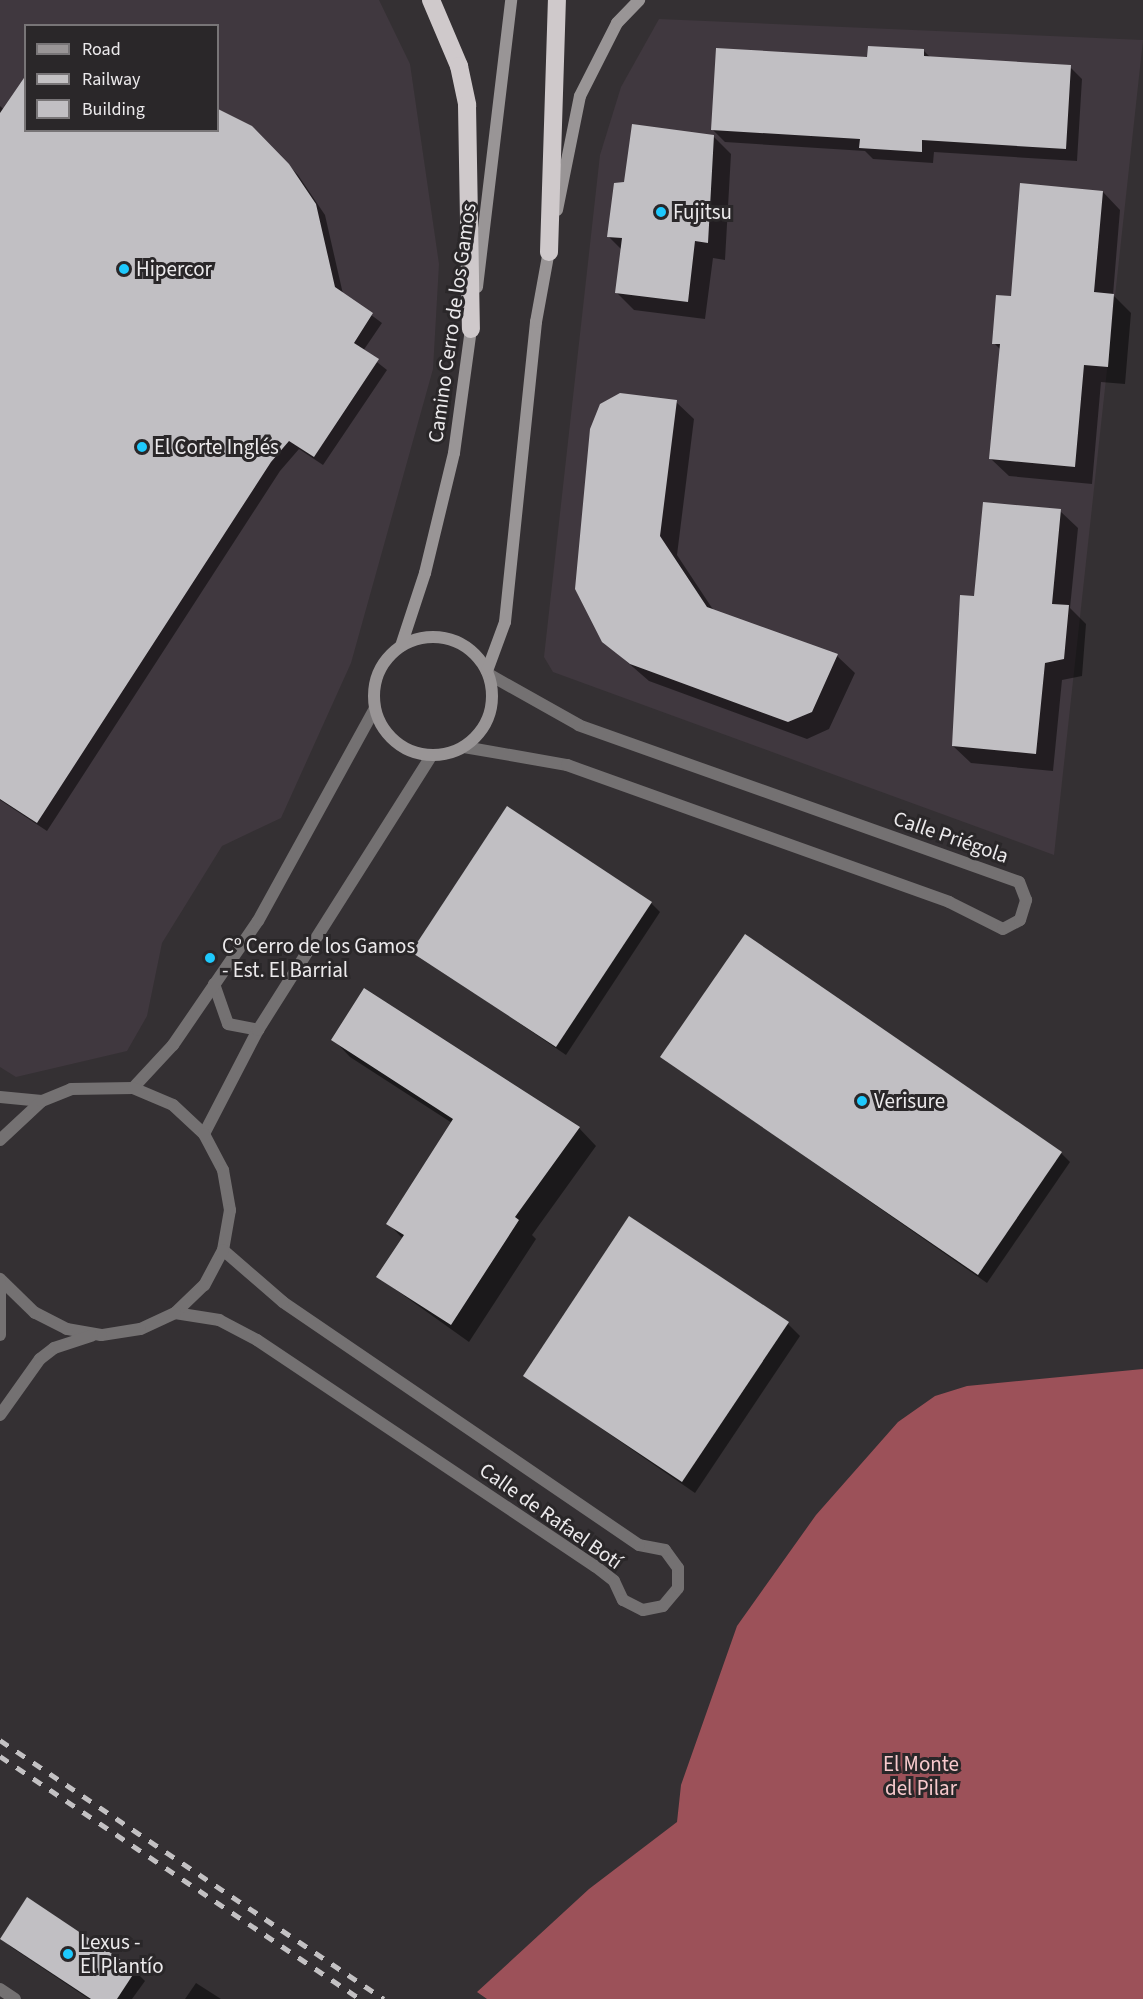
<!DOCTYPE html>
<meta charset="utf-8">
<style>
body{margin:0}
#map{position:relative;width:1143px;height:1999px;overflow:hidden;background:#343033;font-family:"Source Sans 3",sans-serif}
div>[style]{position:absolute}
.built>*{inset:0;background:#40383f}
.forest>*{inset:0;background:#9c5159}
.shadow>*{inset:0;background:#0007}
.building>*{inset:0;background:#c1bfc3}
.minor>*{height:12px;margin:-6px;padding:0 6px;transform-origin:6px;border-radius:6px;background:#747172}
.tertiary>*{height:12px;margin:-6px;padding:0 6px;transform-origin:6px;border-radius:6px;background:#747172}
.secondary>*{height:12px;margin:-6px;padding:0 6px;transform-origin:6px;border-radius:6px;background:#999596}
.secondary>.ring{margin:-6px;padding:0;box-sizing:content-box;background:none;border:12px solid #999596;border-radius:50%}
.motorway>*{height:18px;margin:-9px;padding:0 9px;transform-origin:9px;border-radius:9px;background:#cfc9cb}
.rail>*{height:4.5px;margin-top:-2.25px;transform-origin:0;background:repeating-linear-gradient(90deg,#c3c1c3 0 10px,transparent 0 20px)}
.dots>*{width:16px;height:16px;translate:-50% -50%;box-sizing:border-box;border:3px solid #2a2729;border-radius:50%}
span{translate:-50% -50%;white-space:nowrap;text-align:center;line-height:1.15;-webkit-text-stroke:6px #2a2729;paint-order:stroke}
.poi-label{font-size:21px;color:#eceaec}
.left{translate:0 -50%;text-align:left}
.street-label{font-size:21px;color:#eceaec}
.park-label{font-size:21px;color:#f8cacd}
.legend{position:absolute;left:24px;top:24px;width:195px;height:108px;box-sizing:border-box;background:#2a2729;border:2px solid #787577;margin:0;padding:8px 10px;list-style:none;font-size:18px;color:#eceaec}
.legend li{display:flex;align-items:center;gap:12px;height:30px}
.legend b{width:30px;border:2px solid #787577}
</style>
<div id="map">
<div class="built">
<i style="clip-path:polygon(evenodd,0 0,379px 0,410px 64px,439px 264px,433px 369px,351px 663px,281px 818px,222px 846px,162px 943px,147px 1016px,127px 1051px,16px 1077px,0 1067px,0 0,26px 26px,218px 26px,218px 130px,26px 130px,26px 26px)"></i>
<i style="clip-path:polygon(659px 19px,1143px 40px,1054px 855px,553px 672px,544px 657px,600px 155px,621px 87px)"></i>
</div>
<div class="forest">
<i style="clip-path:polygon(1143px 1369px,1143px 1999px,487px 1999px,477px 1992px,589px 1889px,677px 1822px,681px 1785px,737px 1626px,816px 1515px,898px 1422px,935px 1396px,967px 1386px)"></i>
</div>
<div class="shadow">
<i style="clip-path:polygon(924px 51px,931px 58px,1070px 67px,1082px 79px,1077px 161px,934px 152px,933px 163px,873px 159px,865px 151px,725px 142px,713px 130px,869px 59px)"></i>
<i style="clip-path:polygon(0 106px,26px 130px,218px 130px,218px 111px,251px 127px,298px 175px,325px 215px,343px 294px,382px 323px,363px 351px,387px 370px,323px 465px,299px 449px,280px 471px,47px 831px,0 800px)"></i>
<i style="clip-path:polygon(714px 137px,731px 154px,725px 260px,713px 258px,705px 319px,634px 310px,616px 292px,622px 250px,608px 236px,626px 183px)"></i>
<i style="clip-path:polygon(1103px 192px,1120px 210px,1113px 295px,1131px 313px,1125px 384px,1101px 382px,1092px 484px,1009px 476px,991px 459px,1001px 350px,994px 343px,1012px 298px)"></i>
<i style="clip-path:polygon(676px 402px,694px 419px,677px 555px,714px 611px,837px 656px,855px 673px,829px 729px,807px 739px,649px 681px,603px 641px)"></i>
<i style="clip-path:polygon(1060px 511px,1078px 528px,1070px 608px,1086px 624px,1082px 676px,1062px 680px,1053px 771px,971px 763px,953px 746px,975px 598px)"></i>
<i style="clip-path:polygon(651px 903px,660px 912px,566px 1055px,413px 951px)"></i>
<i style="clip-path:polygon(333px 1039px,579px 1128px,596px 1146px,532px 1235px,536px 1239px,469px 1342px,378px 1277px,403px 1239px,388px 1223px,452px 1123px,350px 1057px)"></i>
<i style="clip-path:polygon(662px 1057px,1061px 1153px,1070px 1162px,987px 1283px)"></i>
<i style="clip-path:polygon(788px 1324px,800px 1336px,695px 1493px,525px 1376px)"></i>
<i style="clip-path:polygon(28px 1899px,135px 1971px,145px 1981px,132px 1999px,89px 1999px,11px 1947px,2px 1938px)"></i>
<i style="clip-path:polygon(196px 1983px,221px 1999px,185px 1999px)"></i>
</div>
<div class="building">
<i style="clip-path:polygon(868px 46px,924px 49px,924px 56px,1071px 65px,1066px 149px,922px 140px,922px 152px,859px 148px,860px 139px,711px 130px,716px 48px,867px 57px)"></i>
<i style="clip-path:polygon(26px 75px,26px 130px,218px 130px,218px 109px,252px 126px,289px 164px,316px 204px,335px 287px,373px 313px,354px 343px,379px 359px,314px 457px,289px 441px,271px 462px,37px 823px,0 799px,0 113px)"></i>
<i style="clip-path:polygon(632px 124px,714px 135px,708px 243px,695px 241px,688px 302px,615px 293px,622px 238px,607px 237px,614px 183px,624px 182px)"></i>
<i style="clip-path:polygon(1020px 183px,1103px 191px,1094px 292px,1114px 294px,1108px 367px,1084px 365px,1075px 467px,989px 459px,1000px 344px,992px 344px,996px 295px,1011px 296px)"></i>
<i style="clip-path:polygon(620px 393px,677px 400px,660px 536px,707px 607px,838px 654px,812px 712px,788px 722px,630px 664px,602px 642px,575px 589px,590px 429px,600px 404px)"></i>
<i style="clip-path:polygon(983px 502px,1061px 509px,1052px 604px,1069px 605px,1064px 659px,1045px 663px,1036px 754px,952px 746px,960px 595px,974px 596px)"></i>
<i style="clip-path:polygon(507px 806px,652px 902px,556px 1047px,411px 952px)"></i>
<i style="clip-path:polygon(745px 934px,1062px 1152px,978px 1275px,660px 1057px)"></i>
<i style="clip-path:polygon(364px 988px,580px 1127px,515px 1217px,519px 1220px,451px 1325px,376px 1277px,404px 1235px,386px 1224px,453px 1119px,331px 1040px)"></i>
<i style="clip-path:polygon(629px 1216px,789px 1322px,682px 1482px,523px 1376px)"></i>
<i style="clip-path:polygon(27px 1897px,136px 1970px,117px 1999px,91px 1999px,0 1939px)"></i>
</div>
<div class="minor">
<i style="left:464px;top:747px;width:105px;rotate:9.9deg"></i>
<i style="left:567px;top:765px;width:406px;rotate:19.7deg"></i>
<i style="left:949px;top:902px;width:60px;rotate:26.6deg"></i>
<i style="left:1003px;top:929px;width:19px;rotate:-28deg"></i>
<i style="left:1020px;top:920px;width:21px;rotate:-73deg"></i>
<i style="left:1026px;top:900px;width:19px;rotate:-111deg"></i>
<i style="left:1019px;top:882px;width:467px;rotate:-160.4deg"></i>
<i style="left:579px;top:725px;width:104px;rotate:-150.7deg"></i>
<i style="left:214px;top:984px;width:42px;rotate:70.7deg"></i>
<i style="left:228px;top:1024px;width:31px;rotate:11deg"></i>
<i style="left:175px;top:1313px;width:45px;rotate:9deg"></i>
<i style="left:219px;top:1320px;width:43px;rotate:27.8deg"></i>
<i style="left:257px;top:1340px;width:407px;rotate:33.8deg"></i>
<i style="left:595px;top:1566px;width:24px;rotate:38deg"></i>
<i style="left:614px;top:1581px;width:21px;rotate:65deg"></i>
<i style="left:623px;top:1600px;width:22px;rotate:27deg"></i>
<i style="left:643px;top:1610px;width:20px;rotate:-11deg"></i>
<i style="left:663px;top:1606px;width:23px;rotate:-50deg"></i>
<i style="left:678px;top:1588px;width:20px;rotate:-90deg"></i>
<i style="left:678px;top:1568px;width:22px;rotate:-126deg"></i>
<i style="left:665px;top:1550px;width:26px;rotate:-169deg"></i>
<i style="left:639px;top:1545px;width:431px;rotate:-145.7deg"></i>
<i style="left:283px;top:1302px;width:79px;rotate:-139.1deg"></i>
</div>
<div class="tertiary">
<i style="left:133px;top:1088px;width:59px;rotate:-47.1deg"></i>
<i style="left:173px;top:1045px;width:150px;rotate:-55.6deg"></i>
<i style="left:258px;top:921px;width:241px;rotate:-61.2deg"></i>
<i style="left:0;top:1097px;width:42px;rotate:5.4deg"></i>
<i style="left:204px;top:1134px;width:117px;rotate:-62.6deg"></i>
<i style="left:258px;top:1030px;width:324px;rotate:-57.7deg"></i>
<i style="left:0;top:1140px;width:57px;rotate:-42.9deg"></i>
<i style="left:42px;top:1101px;width:31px;rotate:-22deg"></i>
<i style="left:71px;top:1089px;width:62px;rotate:-0.9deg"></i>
<i style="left:133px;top:1088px;width:43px;rotate:23deg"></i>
<i style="left:173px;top:1105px;width:42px;rotate:43.1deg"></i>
<i style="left:204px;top:1134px;width:41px;rotate:62.2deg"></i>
<i style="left:223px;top:1170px;width:41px;rotate:80.1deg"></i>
<i style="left:230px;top:1210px;width:41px;rotate:99.9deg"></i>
<i style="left:223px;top:1250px;width:40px;rotate:118deg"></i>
<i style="left:204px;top:1285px;width:40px;rotate:136deg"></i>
<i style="left:175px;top:1313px;width:38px;rotate:155deg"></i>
<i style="left:140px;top:1329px;width:39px;rotate:171deg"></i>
<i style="left:101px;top:1335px;width:35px;rotate:-170deg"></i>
<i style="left:67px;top:1329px;width:36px;rotate:-153deg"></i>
<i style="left:35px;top:1313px;width:49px;rotate:-135.8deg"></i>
<i style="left:0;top:1282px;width:53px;rotate:90deg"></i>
<i style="left:0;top:1415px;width:69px;rotate:-54.5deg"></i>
<i style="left:40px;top:1359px;width:18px;rotate:-38deg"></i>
<i style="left:54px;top:1348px;width:40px;rotate:-18deg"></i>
<i style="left:0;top:1989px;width:18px;rotate:34deg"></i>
</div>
<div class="secondary">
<i style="left:557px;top:210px;width:116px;rotate:-78.6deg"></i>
<i style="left:580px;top:96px;width:82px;rotate:-63.1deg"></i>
<i style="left:617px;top:23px;width:32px;rotate:-46deg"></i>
<i style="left:477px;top:287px;width:289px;rotate:-83.2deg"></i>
<i class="ring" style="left:374px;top:637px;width:106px;height:106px"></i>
<i style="left:401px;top:646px;width:77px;rotate:-71.8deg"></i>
<i style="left:425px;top:573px;width:123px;rotate:-76.4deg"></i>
<i style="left:454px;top:453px;width:132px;rotate:-82.2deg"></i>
<i style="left:487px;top:671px;width:52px;rotate:-69.8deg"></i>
<i style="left:505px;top:622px;width:302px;rotate:-84.1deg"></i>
<i style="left:536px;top:322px;width:78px;rotate:-79.7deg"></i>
</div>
<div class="motorway">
<i style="left:431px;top:0;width:72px;rotate:67deg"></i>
<i style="left:459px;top:66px;width:40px;rotate:78deg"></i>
<i style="left:467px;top:105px;width:224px;rotate:89deg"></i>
<i style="left:549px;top:252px;width:252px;rotate:-88.2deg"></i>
</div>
<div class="rail">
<i style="left:0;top:1740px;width:463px;rotate:34deg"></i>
<i style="left:0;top:1756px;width:434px;rotate:34deg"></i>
</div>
<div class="dots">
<i style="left:661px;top:212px;background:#1ec9fd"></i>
<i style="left:124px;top:269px;background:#1ec9fd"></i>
<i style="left:142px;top:447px;background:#1ec9fd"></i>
<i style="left:210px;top:958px;background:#1ec9fd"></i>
<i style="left:862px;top:1101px;background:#1ec9fd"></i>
<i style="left:68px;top:1954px;background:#1ec9fd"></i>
</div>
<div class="poi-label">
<span class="left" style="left:673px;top:212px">Fujitsu</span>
<span class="left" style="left:136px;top:269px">Hipercor</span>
<span class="left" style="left:154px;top:447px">El Corte Inglés</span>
<span class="left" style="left:222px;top:958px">Cº Cerro de los Gamos<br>- Est. El Barrial</span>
<span class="left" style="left:874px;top:1101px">Verisure</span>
<span class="left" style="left:80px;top:1954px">Lexus -<br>El Plantío</span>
</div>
<div class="street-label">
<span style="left:452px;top:323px;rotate:-82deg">Camino Cerro de los Gamos</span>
<span style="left:951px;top:837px;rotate:19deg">Calle Priégola</span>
<span style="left:551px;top:1516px;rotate:35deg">Calle de Rafael Botí</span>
</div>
<div class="park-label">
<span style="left:921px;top:1776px">El Monte<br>del Pilar</span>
</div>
<ul class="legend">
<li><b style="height:8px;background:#999596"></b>Road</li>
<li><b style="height:8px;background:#c3c1c3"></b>Railway</li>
<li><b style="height:16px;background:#c1bfc3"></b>Building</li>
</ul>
</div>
